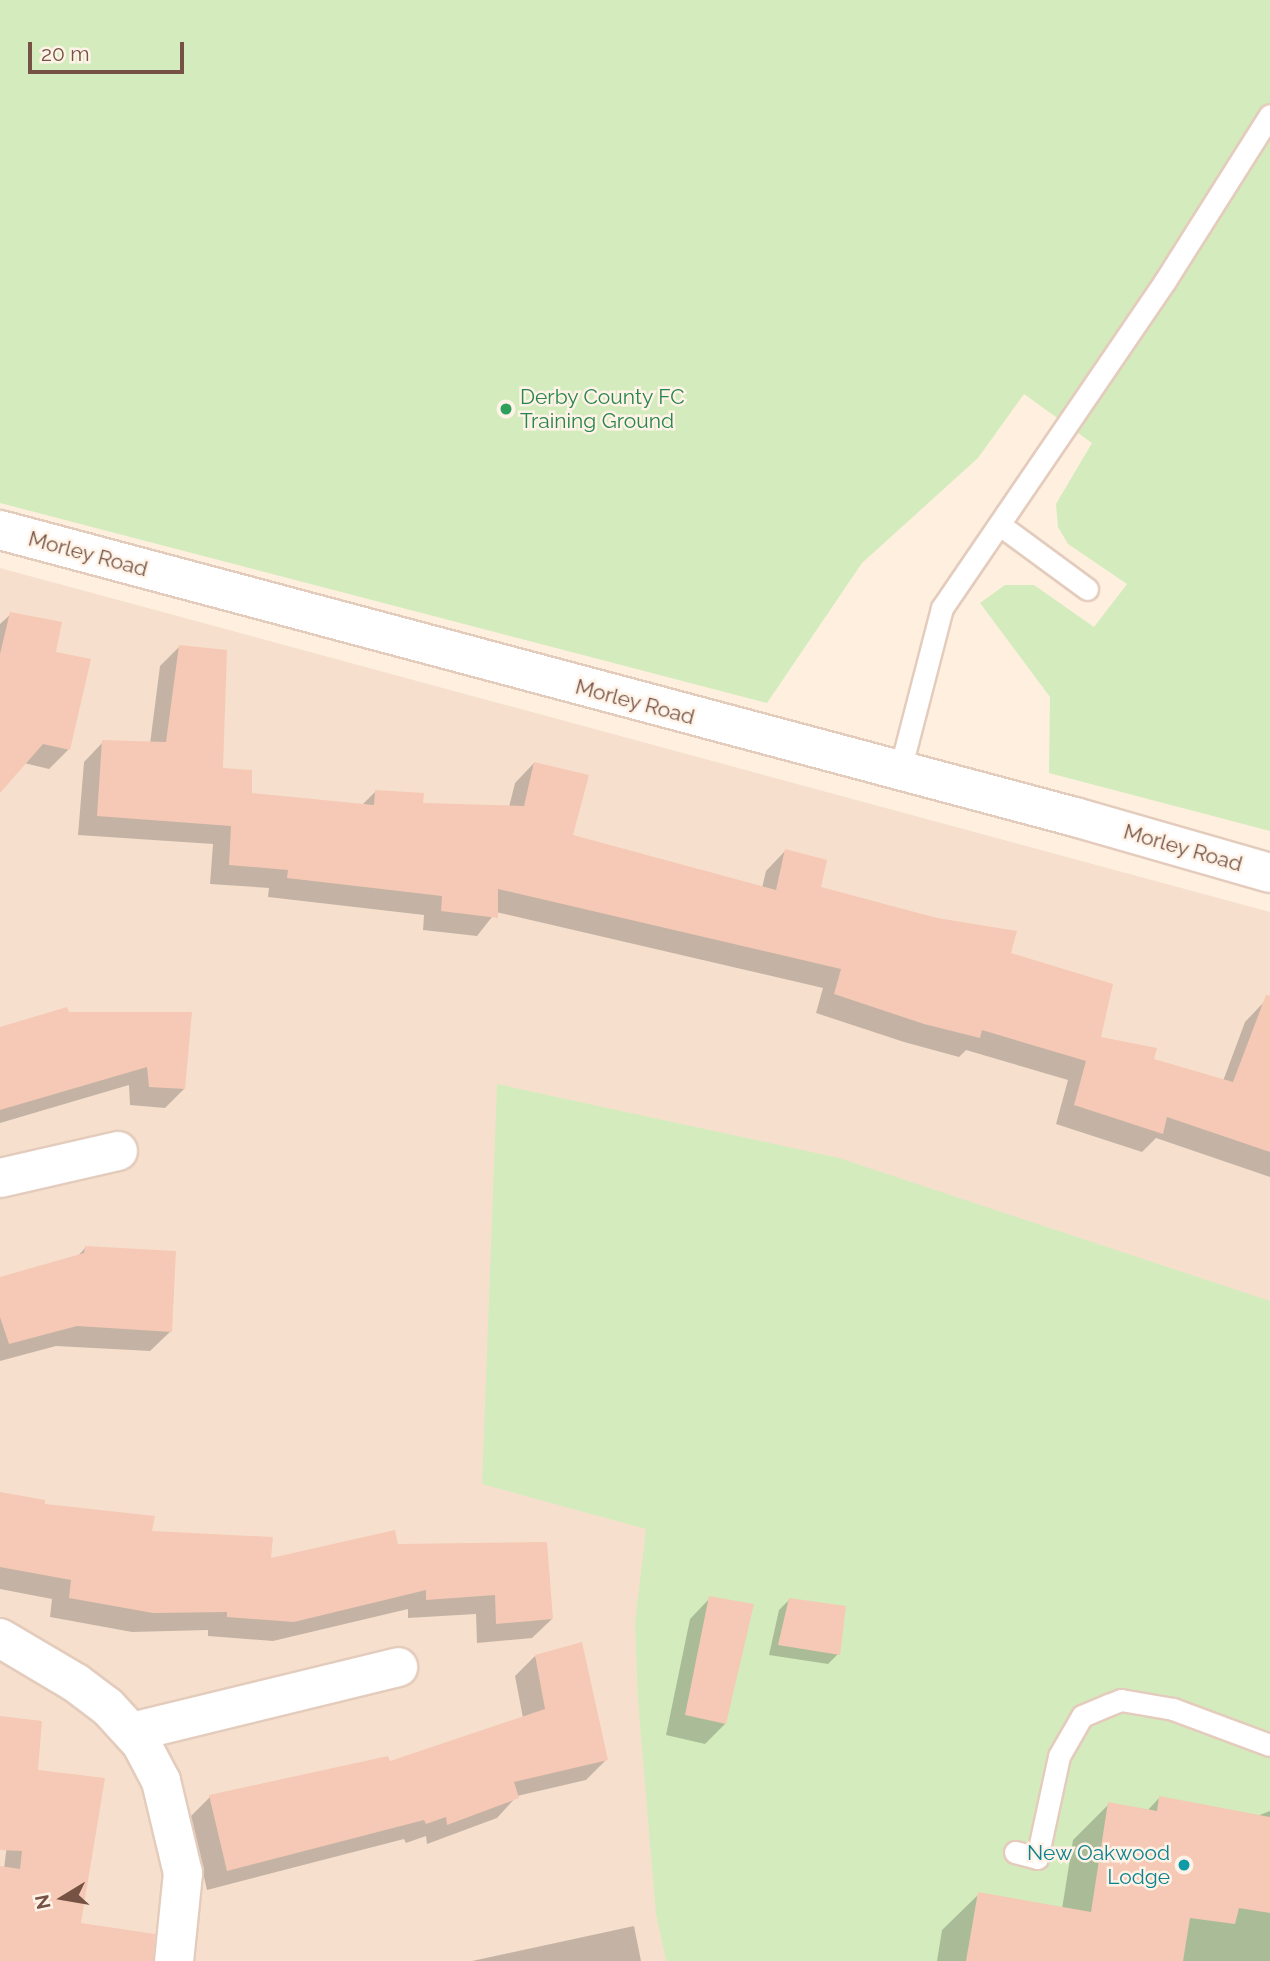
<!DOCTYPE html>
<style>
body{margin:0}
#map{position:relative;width:1270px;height:1961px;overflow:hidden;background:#feefdf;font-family:Raleway,sans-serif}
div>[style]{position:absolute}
.residential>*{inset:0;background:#f6e0cd}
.green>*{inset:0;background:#d4ecbd}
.shadow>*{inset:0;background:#0003}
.building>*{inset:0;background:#f5c9b5}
.roads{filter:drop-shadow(2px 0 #e4ccbd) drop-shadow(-2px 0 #e4ccbd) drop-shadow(0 2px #e4ccbd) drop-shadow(0 -2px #e4ccbd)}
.service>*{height:21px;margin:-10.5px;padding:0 10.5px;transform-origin:10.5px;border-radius:10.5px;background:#fff}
.minor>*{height:38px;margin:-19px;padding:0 19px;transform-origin:19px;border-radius:19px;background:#fff}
.tertiary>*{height:38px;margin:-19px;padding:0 19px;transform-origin:19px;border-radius:19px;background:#fff}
.dots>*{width:19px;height:19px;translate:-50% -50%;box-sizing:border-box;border:4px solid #fff3e7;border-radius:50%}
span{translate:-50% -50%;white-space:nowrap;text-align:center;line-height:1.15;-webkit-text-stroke:5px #fff3e7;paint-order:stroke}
.leisure-label{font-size:21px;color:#27864d}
.left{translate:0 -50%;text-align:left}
.street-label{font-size:21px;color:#765245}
.culture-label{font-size:21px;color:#0d838f}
.right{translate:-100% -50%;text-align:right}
.north{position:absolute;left:28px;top:1863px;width:70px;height:70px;-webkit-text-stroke:5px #fff3e7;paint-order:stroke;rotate:259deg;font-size:19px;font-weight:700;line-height:28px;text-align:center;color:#765245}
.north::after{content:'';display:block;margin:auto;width:24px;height:32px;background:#765245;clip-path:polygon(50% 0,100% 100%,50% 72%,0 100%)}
.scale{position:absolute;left:28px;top:42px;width:156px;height:32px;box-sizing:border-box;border:4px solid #765245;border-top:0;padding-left:9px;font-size:21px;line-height:24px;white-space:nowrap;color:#765245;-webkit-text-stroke:5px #fff3e7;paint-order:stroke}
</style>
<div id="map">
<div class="residential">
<i style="clip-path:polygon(0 568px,1270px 912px,1270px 1961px,0 1961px)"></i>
</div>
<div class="green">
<i style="clip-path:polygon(0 0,1270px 0,1270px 831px,1049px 773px,1050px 697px,980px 603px,1005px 585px,1034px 585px,1094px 627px,1127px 584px,1068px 544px,1058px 527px,1056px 504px,1092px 443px,1024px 394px,978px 458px,862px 563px,767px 703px,0 503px)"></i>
<i style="clip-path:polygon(497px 1084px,839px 1158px,1270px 1301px,1270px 1961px,666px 1961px,656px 1914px,638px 1701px,635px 1623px,646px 1529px,482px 1484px)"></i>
</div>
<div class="shadow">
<i style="clip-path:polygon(11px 614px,54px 654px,68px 750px,49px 769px,24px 763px,0 790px,0 624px)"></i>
<i style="clip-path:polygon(179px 647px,221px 770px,250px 795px,362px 805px,376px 791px,421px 805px,509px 807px,515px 783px,534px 763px,571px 837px,762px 888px,766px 871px,785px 851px,818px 888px,1009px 954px,1099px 1038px,1151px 1060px,1223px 1081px,1245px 1022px,1264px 1002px,1270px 1004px,1270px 1177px,1156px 1138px,1142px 1152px,1056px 1124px,1068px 1080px,966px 1050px,959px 1057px,904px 1042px,816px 1013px,823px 988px,496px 912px,477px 936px,423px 930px,424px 915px,268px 897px,269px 888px,210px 884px,213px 844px,78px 835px,84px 762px,103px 742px,150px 744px,160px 666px)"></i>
<i style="clip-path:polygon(68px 1014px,184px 1089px,165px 1108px,130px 1105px,129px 1085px,0 1123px,0 1029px)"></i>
<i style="clip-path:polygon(85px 1248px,171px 1331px,150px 1351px,56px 1346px,0 1361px,0 1278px,77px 1257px)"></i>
<i style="clip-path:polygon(0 1494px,269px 1561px,397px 1546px,552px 1619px,532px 1638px,477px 1643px,476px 1614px,408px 1618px,408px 1609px,273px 1641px,208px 1636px,208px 1630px,132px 1632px,50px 1617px,52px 1599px,0 1589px)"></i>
<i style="clip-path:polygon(710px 1598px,725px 1724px,705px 1744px,666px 1735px,690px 1619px)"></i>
<i style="clip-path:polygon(789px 1600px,838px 1654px,828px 1664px,769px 1655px,779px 1610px)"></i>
<i style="clip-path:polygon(535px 1656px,606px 1760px,586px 1780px,517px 1796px,497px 1818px,427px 1844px,426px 1836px,406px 1843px,404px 1839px,207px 1890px,190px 1817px,210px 1797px,388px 1763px,523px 1718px,515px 1676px)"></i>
<i style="clip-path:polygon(0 1718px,36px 1771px,79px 1924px,127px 1961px,0 1961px,0 1868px,4px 1869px,13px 1794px,0 1792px)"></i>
<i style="clip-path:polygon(1160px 1797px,1257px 1816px,1270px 1811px,1270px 1961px,937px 1961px,942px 1930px,979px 1894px,1062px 1909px,1073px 1840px,1109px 1804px,1147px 1811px)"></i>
<i style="clip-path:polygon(634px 1926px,641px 1961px,472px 1961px)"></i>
</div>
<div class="building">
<i style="clip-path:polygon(10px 612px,62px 622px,56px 652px,91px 659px,70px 750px,43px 744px,0 793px,0 654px)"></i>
<i style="clip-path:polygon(179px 645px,227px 650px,223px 768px,252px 770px,252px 793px,374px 805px,375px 790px,424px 793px,423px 803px,524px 806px,534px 762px,589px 775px,573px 835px,776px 890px,785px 849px,827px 860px,821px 887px,937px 918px,1017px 931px,1011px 953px,1113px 984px,1101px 1037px,1157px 1048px,1154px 1059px,1233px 1082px,1266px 995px,1270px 996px,1270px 1152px,1167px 1117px,1163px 1134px,1074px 1105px,1086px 1061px,982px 1030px,980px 1038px,924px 1024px,834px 994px,841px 969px,498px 889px,498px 918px,441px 911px,442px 896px,287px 878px,288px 870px,229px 865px,231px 826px,97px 816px,102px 740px,166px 742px)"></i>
<i style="clip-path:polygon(67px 1007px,69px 1012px,192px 1012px,185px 1089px,149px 1087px,147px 1067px,0 1110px,0 1027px)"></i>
<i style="clip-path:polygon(85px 1246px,176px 1251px,172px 1332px,77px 1326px,9px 1344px,0 1317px,0 1277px,84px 1253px)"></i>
<i style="clip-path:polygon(0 1492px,45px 1500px,45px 1504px,155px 1516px,152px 1531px,273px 1537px,271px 1558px,395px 1530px,398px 1544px,547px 1542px,553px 1619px,496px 1624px,495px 1595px,426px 1600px,426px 1590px,294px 1622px,227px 1617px,227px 1612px,153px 1613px,69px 1598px,71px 1580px,0 1567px)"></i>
<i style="clip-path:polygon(709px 1596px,754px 1604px,726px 1724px,685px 1715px)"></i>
<i style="clip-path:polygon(789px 1598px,846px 1606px,840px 1655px,778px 1645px)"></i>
<i style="clip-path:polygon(582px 1642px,608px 1760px,514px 1782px,519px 1798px,447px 1825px,446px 1817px,426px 1824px,424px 1820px,227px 1871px,209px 1795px,388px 1756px,390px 1761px,545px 1709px,535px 1655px)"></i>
<i style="clip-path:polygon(0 1716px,42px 1721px,38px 1770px,105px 1778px,81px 1923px,155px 1934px,153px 1961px,0 1961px,0 1866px,20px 1869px,22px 1851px,0 1850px)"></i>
<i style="clip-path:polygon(1159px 1796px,1270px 1817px,1270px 1913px,1239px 1908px,1235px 1924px,1190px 1918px,1183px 1961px,966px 1961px,978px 1892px,1091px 1912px,1108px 1802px,1157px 1811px)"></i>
</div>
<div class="roads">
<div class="service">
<i style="left:1000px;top:525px;width:108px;rotate:36.3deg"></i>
<i style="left:899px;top:774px;width:171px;rotate:-75.5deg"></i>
<i style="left:942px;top:608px;width:396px;rotate:-55.7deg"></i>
<i style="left:1165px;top:281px;width:196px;rotate:-57.7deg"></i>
<i style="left:1015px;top:1852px;width:23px;rotate:15deg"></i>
<i style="left:1037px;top:1858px;width:104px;rotate:-77.8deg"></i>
<i style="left:1059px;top:1756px;width:46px;rotate:-60.1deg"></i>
<i style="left:1082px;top:1716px;width:28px;rotate:-23deg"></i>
<i style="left:1108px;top:1705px;width:14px;rotate:-21deg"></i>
<i style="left:1121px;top:1700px;width:53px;rotate:9.8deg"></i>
<i style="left:1173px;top:1709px;width:103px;rotate:20.4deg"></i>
</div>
<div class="minor">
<i style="left:0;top:1178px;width:121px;rotate:-12.9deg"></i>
<i style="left:0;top:1638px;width:88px;rotate:30.6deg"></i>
<i style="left:76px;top:1683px;width:39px;rotate:37deg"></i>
<i style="left:107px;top:1706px;width:50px;rotate:47.4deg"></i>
<i style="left:141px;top:1743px;width:43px;rotate:62.2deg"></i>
<i style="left:161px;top:1781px;width:95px;rotate:76.6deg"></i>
<i style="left:183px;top:1873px;width:88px;rotate:95.8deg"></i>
<i style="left:132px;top:1732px;width:274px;rotate:-13.7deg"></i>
</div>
<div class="tertiary">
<i style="left:0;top:530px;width:1113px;rotate:14.95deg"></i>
<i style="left:1075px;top:817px;width:203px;rotate:16deg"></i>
</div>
</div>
<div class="dots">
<i style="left:506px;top:409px;background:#2e9e5b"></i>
<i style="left:1184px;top:1865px;background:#0f9aa8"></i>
</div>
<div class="leisure-label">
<span class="left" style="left:520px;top:409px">Derby County FC<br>Training Ground</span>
</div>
<div class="street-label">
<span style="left:88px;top:554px;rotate:15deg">Morley Road</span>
<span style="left:635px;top:702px;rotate:15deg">Morley Road</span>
<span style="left:1183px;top:848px;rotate:16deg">Morley Road</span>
</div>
<div class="culture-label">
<span class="right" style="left:1170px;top:1865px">New Oakwood<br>Lodge</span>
</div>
<div class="north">N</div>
<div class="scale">20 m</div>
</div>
